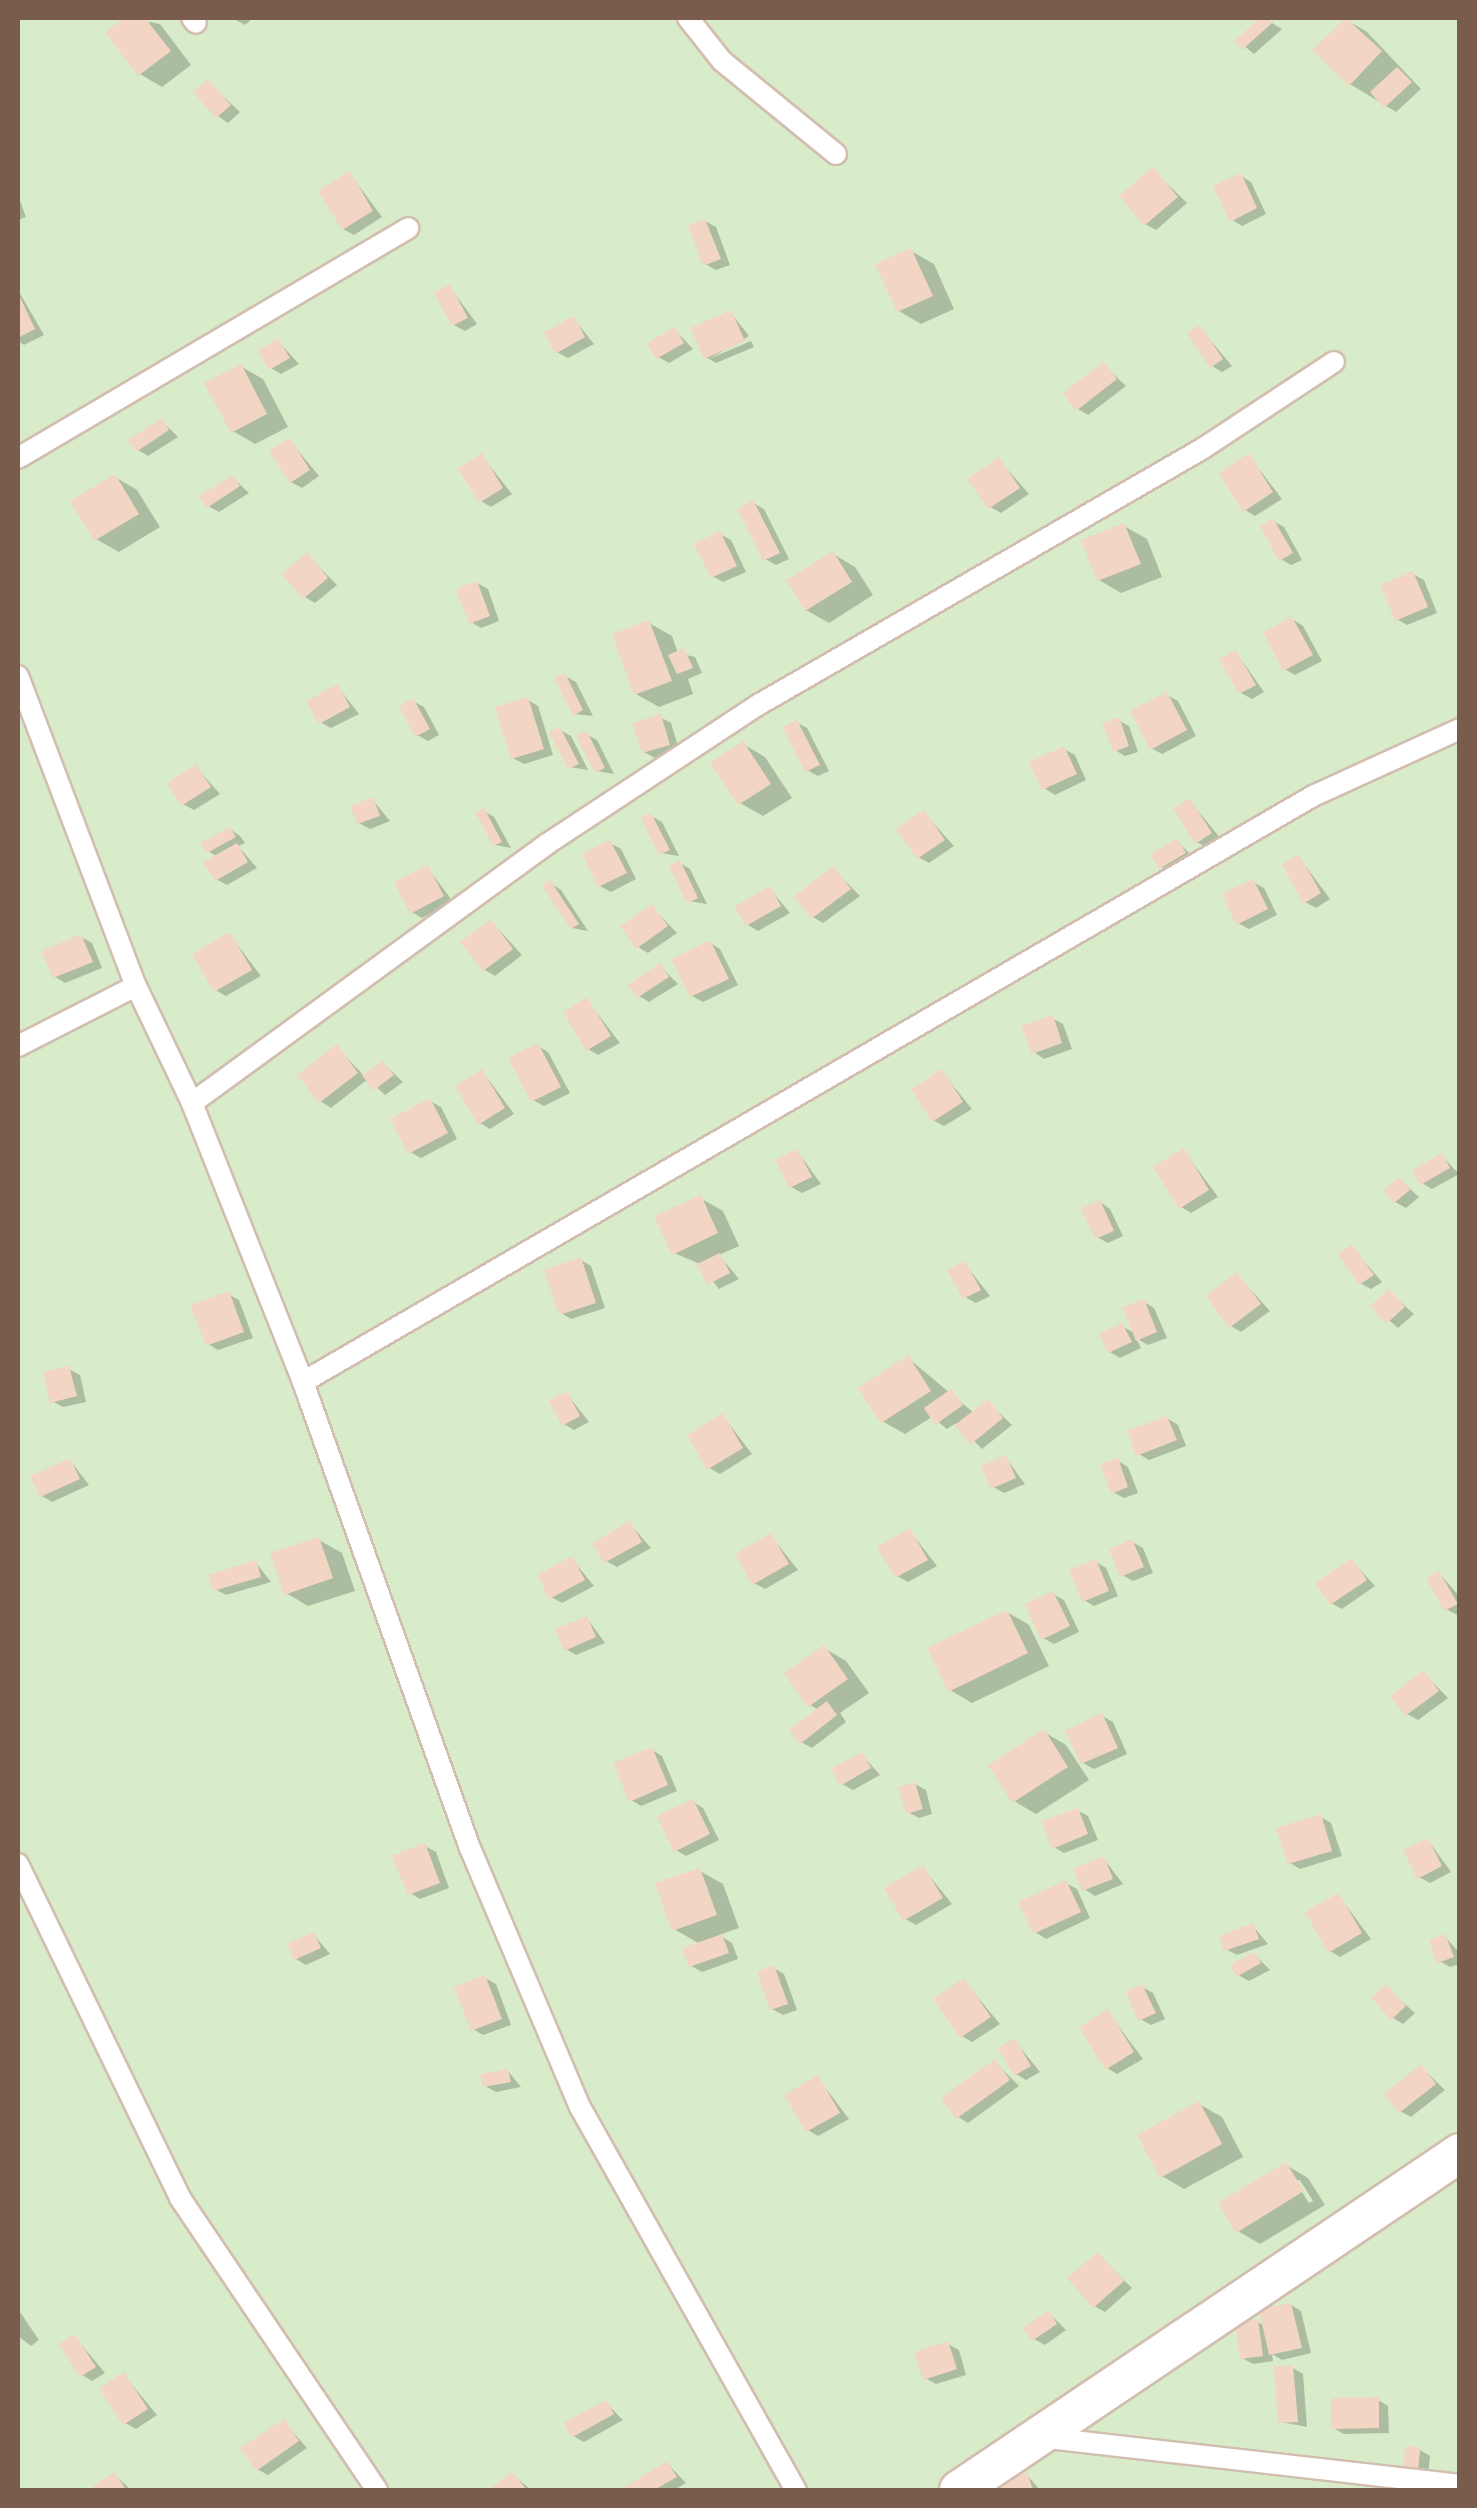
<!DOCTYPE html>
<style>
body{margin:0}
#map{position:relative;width:1477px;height:2508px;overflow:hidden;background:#fdf6ec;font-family:"Titillium Web",sans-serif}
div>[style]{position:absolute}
.green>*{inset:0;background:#d8ecc9}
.shadow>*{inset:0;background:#0003}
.building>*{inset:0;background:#f3d5c3}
.roads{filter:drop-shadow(2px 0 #d1beb0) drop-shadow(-2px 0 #d1beb0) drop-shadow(0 2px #d1beb0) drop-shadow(0 -2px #d1beb0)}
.service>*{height:20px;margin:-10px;padding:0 10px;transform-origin:10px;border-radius:10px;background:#fff}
.minor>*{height:38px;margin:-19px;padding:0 19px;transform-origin:19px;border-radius:19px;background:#fff}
span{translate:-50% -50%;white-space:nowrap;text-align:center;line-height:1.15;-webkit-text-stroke:8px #fffaf3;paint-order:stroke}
.frame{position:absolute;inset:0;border:20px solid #7a5c4d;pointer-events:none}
</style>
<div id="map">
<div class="green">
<i style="clip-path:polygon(18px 18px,1459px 18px,1459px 2490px,18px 2490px)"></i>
</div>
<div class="shadow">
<i style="clip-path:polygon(128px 18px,160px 24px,191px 65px,162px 87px,140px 74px,109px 32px)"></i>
<i style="clip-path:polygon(232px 18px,253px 18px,245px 25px)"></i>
<i style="clip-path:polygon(1264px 18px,1282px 29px,1254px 54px,1238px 41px)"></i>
<i style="clip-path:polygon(1345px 19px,1367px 32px,1421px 89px,1396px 112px,1350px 84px,1315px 50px)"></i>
<i style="clip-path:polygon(208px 82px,240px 112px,228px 123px,218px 116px)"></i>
<i style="clip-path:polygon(1153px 170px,1187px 203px,1156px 230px,1145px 224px)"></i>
<i style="clip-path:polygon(350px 174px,382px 217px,354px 235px,343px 229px)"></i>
<i style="clip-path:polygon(1241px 176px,1251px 182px,1266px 214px,1242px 226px,1232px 220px)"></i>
<i style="clip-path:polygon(18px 195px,26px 217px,18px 220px)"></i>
<i style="clip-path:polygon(705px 221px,716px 227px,730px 265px,716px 270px,705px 264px)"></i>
<i style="clip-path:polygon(911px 251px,934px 264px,954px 309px,921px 324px,899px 311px)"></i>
<i style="clip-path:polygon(450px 287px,477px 324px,465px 331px,454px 325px)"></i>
<i style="clip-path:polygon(18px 290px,44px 335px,24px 345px,18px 341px)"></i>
<i style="clip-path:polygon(731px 313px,749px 336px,709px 359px,706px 357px)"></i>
<i style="clip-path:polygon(574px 319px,594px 344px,568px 358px,557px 352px)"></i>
<i style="clip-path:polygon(1200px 328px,1232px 366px,1222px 372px,1212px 366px)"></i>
<i style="clip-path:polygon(675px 330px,693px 349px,669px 363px,658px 357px)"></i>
<i style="clip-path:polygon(278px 341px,299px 364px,281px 374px,271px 368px)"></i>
<i style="clip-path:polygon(751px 341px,754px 347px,716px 363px,709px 359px)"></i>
<i style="clip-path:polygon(1104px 365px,1126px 386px,1088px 415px,1078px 409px)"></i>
<i style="clip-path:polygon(240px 366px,263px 379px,288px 427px,255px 444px,233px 431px)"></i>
<i style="clip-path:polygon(162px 421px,178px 437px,148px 456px,138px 450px)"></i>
<i style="clip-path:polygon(290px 441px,319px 476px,302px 488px,291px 482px)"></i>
<i style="clip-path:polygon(482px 456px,512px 494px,491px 507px,481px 501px)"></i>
<i style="clip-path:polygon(1249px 456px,1282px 499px,1255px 516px,1245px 510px)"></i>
<i style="clip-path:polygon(999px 460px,1029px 494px,1001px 513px,990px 507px)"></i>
<i style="clip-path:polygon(115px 477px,137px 490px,160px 527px,119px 552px,96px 539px)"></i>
<i style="clip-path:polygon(233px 478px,249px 493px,219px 512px,208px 506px)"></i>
<i style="clip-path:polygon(753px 503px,764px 509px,789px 559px,776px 565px,765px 559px)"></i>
<i style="clip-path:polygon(1273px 521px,1284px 527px,1302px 560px,1291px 565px,1281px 559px)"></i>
<i style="clip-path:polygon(1124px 526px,1147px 539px,1162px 577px,1121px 593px,1099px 580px)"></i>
<i style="clip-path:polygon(720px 534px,731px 540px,746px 572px,723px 582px,712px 576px)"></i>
<i style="clip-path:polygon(833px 554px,855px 567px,873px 595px,829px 623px,806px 610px)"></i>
<i style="clip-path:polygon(307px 555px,337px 585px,315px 603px,305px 597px)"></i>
<i style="clip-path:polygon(1413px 574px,1424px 580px,1437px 613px,1407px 625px,1397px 619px)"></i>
<i style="clip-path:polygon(477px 583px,488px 589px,499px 621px,481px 628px,471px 622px)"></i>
<i style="clip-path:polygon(1292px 619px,1303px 626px,1322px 661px,1295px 675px,1285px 669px)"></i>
<i style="clip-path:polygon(649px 623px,672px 636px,678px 653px,695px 657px,702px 673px,688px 679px,693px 694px,659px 707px,636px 694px)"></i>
<i style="clip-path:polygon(1236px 652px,1264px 692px,1252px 699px,1241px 693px)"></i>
<i style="clip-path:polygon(565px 676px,576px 682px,593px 716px,575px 714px)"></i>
<i style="clip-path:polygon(338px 687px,359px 714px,331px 728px,320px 722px)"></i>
<i style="clip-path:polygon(1167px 695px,1178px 701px,1196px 736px,1162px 754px,1151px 748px)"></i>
<i style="clip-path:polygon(528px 700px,538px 706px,553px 755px,524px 764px,513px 758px)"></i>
<i style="clip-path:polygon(413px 701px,424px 707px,439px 735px,428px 741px,417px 735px)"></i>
<i style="clip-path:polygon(660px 717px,671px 723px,679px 750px,655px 758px,644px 752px)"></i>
<i style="clip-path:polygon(1118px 720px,1129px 726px,1138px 752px,1125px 756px,1115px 750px)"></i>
<i style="clip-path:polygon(796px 722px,807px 728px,829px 771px,818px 776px,807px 770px)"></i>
<i style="clip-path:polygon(560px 730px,571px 736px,588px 770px,570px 767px)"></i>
<i style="clip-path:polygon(586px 734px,597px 740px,614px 774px,596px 771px)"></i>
<i style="clip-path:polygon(743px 744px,765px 757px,792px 798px,763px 816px,740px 803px)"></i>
<i style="clip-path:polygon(1064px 749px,1075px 755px,1086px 780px,1055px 795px,1044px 788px)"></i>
<i style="clip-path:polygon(196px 767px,220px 794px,194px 810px,183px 804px)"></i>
<i style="clip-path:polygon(373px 800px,390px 821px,370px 829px,359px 823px)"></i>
<i style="clip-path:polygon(1190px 801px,1221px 839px,1208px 848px,1197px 842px)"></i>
<i style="clip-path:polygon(484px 811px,494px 817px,511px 848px,495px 845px)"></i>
<i style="clip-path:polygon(924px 813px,954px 846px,929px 863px,918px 857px)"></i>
<i style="clip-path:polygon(651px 816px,662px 822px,679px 856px,661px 853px)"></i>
<i style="clip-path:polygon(230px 829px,240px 836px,245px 843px,238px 846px,257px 868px,227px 885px,216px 879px,218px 857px,208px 851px)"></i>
<i style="clip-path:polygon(1177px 841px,1195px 859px,1171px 873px,1161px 867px)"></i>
<i style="clip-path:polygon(610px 843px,621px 849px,636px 879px,611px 892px,600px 886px)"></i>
<i style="clip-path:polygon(1299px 857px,1330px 899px,1316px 908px,1305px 902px)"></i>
<i style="clip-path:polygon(680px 863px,690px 869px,707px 904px,689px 901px)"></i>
<i style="clip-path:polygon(428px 868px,453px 902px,422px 918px,412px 912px)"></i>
<i style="clip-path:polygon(833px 869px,860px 896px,823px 923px,813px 917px)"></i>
<i style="clip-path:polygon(1253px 882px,1264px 888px,1277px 915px,1249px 929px,1238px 923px)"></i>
<i style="clip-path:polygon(550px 883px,561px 890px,588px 931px,572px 928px)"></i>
<i style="clip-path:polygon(770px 889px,790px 913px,758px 931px,748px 925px)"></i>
<i style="clip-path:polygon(652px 907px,677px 933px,648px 953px,638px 947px)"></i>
<i style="clip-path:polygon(492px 922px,522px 955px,495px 976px,485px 970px)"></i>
<i style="clip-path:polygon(230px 935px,261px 976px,226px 996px,215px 990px)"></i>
<i style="clip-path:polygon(81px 937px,92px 943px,102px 968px,65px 983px,55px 977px)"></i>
<i style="clip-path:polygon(710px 943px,720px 949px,738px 985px,703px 1002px,692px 996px)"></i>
<i style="clip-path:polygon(660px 966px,678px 984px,649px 1002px,639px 996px)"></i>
<i style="clip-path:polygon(587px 1000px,620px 1043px,598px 1055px,588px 1049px)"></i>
<i style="clip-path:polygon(1052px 1018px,1063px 1024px,1072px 1049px,1044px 1059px,1034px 1052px)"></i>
<i style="clip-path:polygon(538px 1046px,548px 1052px,570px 1093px,544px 1106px,533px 1100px)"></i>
<i style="clip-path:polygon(337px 1047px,365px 1077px,384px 1064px,403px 1082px,385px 1095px,368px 1079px,331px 1108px,320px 1101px)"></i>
<i style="clip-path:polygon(483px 1072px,514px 1114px,490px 1129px,480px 1123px)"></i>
<i style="clip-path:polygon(942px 1072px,972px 1109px,944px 1126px,933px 1120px)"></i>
<i style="clip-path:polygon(430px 1101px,441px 1107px,457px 1139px,421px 1158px,410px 1152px)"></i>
<i style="clip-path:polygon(797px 1151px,821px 1184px,802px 1193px,791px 1187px)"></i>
<i style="clip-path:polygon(1184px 1151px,1218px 1197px,1191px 1213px,1181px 1207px)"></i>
<i style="clip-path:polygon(1442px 1156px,1459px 1174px,1432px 1189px,1422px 1183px)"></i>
<i style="clip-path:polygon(1400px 1180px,1419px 1197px,1406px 1208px,1395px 1202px)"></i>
<i style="clip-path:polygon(700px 1198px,723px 1211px,739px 1246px,719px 1255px,739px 1279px,719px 1289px,700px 1264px,674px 1253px)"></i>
<i style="clip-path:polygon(1100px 1202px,1110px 1209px,1123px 1236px,1108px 1243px,1097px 1237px)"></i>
<i style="clip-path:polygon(1352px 1247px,1382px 1282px,1371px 1289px,1360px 1283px)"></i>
<i style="clip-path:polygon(581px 1260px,591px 1266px,605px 1308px,571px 1319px,561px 1313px)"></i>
<i style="clip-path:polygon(965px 1264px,990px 1296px,976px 1303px,965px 1297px)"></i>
<i style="clip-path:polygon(1237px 1275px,1270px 1311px,1241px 1332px,1231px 1326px)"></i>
<i style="clip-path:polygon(1389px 1292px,1414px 1314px,1398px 1328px,1373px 1306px)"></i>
<i style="clip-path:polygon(228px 1294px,239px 1300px,253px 1338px,218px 1350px,208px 1344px)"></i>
<i style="clip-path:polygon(1144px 1302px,1154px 1308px,1167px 1338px,1148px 1345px,1136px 1338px,1141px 1348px,1120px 1358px,1110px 1352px,1122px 1326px,1136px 1334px)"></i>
<i style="clip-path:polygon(908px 1358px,974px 1413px,988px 1402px,1012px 1425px,982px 1449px,956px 1423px,947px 1429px,932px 1417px,905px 1434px,882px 1421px)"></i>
<i style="clip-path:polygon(69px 1369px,80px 1375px,86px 1402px,63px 1407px,52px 1401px)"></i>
<i style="clip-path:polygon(567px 1394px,589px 1422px,574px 1430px,564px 1424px)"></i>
<i style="clip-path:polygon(723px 1416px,752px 1454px,720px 1474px,709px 1468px)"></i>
<i style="clip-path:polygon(1167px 1418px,1178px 1425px,1186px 1446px,1149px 1460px,1139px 1454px)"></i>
<i style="clip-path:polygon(1006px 1458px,1025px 1484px,1004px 1493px,993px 1487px)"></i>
<i style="clip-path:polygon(70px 1460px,89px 1485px,52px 1502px,42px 1496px)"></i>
<i style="clip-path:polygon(1118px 1461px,1128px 1467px,1138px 1493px,1124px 1498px,1113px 1492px)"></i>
<i style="clip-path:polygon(630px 1524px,651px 1548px,617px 1567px,606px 1561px)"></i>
<i style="clip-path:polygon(910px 1531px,937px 1566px,908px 1582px,897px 1576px)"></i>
<i style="clip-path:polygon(771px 1536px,798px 1570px,765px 1589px,754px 1583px)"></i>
<i style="clip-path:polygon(319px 1540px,342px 1553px,355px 1591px,308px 1606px,286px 1593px)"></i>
<i style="clip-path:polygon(1132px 1542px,1143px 1548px,1153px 1573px,1133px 1581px,1122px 1575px)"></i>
<i style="clip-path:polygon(572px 1559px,594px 1586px,562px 1603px,551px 1597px)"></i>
<i style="clip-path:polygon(1352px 1561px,1375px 1586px,1342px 1609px,1331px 1603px)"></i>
<i style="clip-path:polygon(1096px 1562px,1106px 1568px,1118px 1596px,1094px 1606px,1084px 1600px)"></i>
<i style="clip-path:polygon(256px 1563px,271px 1582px,226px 1595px,215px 1589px)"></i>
<i style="clip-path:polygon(1439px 1573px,1460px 1597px,1457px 1615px,1446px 1609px)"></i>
<i style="clip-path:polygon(1053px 1594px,1064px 1600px,1079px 1632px,1054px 1644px,1043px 1638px)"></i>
<i style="clip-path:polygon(1007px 1612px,1029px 1625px,1049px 1666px,972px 1703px,950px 1690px)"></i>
<i style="clip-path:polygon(587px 1618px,605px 1643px,576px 1655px,566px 1649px)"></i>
<i style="clip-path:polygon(824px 1648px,846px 1661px,869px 1693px,840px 1713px,846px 1722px,812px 1748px,801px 1742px,819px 1710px,810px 1705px)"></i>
<i style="clip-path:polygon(1424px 1673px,1448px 1698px,1418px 1720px,1407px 1714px)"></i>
<i style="clip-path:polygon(1102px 1716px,1113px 1722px,1127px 1754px,1094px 1769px,1083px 1763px)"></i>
<i style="clip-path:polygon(1044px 1732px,1066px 1745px,1089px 1780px,1036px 1814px,1014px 1801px)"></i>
<i style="clip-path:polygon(652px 1750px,662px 1756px,677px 1791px,641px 1806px,631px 1800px)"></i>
<i style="clip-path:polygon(862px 1755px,880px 1775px,853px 1790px,842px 1784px)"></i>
<i style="clip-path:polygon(915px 1784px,926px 1790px,932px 1814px,919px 1818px,908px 1812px)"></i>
<i style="clip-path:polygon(693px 1802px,703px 1808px,719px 1840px,686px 1856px,676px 1850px)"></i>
<i style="clip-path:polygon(1077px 1810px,1088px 1816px,1098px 1840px,1064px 1853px,1054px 1847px)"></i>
<i style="clip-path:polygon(1321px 1817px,1331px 1823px,1342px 1856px,1300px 1869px,1290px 1863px)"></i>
<i style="clip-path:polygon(1428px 1840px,1451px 1872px,1430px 1883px,1419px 1877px)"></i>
<i style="clip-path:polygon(425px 1846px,436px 1852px,449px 1888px,420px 1899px,410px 1893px)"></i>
<i style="clip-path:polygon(1104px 1859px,1123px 1884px,1095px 1896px,1084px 1889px)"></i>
<i style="clip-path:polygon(923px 1868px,952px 1904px,916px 1925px,905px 1919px)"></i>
<i style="clip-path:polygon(700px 1871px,723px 1884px,739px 1928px,719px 1935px,732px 1943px,738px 1959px,702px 1972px,691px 1966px,700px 1944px,674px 1929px)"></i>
<i style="clip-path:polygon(1066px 1883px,1077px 1889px,1090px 1918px,1046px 1939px,1035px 1932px)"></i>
<i style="clip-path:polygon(1339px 1896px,1371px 1939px,1340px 1957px,1330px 1951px)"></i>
<i style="clip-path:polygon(1253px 1926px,1268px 1944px,1237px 1955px,1226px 1949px)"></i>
<i style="clip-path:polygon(314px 1935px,330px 1954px,306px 1965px,296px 1959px)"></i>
<i style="clip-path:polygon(1445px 1937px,1460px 1953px,1460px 1964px,1450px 1967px,1439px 1961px)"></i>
<i style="clip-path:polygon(1254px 1954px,1270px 1970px,1249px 1981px,1238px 1975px)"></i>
<i style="clip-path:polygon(774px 1968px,784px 1974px,797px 2010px,783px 2015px,772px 2009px)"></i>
<i style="clip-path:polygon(485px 1978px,496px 1984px,511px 2025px,483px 2035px,473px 2029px)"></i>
<i style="clip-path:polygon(964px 1981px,1000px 2024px,972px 2042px,962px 2036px)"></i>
<i style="clip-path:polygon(1142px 1987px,1153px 1993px,1165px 2019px,1151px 2025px,1140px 2019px)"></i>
<i style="clip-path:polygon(1386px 1987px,1415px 2013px,1403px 2024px,1393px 2018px)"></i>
<i style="clip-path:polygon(1108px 2012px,1143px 2059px,1117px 2074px,1107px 2068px)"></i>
<i style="clip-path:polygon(1015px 2041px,1040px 2072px,1026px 2080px,1016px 2074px)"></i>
<i style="clip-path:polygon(995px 2062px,1019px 2086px,968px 2123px,958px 2117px)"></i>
<i style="clip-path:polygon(1421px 2067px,1445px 2090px,1411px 2117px,1400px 2111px)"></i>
<i style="clip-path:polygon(508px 2071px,521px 2087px,496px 2092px,485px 2086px)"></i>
<i style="clip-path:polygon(818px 2078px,849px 2119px,818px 2136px,808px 2130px)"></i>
<i style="clip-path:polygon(1199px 2104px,1222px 2117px,1243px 2157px,1184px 2189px,1162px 2176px)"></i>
<i style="clip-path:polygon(evenodd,1286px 2165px,1308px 2178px,1325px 2205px,1260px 2244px,1238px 2231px,1286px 2165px,1294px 2180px,1300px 2180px,1313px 2201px,1309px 2203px,1294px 2180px)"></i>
<i style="clip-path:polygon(1098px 2255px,1132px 2288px,1105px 2312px,1094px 2306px)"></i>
<i style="clip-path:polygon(1291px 2305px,1301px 2311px,1311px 2353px,1282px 2360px,1272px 2354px,1273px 2361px,1253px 2364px,1242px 2358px,1258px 2322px,1265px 2326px)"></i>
<i style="clip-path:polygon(18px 2309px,39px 2340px,31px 2346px,18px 2336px)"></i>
<i style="clip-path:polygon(1049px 2313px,1066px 2330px,1045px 2345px,1034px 2339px)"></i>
<i style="clip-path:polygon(75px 2337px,105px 2373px,92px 2381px,82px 2375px)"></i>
<i style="clip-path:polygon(948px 2344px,959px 2350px,966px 2375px,936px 2384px,925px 2378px)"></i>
<i style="clip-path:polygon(1293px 2368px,1303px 2374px,1307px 2427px,1281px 2422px)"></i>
<i style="clip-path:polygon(124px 2375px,157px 2415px,136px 2429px,125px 2423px)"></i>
<i style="clip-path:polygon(1378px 2400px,1388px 2406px,1389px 2433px,1344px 2434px,1333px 2428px)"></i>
<i style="clip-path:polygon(606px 2403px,623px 2420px,584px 2442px,573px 2436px)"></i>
<i style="clip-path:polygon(284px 2422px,307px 2448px,268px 2475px,257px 2469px)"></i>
<i style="clip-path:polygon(1420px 2450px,1430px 2456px,1428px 2475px,1417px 2474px)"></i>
<i style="clip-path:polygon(668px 2464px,686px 2483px,674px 2490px,625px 2490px)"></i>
<i style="clip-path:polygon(115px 2475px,131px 2490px,99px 2490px,96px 2487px)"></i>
<i style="clip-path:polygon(513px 2475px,531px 2490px,493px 2490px)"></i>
<i style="clip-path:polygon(1027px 2475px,1040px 2490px,998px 2490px,996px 2485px)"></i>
</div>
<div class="building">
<i style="clip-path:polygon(124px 18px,145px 18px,171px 51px,138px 76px,105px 32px)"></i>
<i style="clip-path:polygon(1260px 18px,1273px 22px,1242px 50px,1234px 41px)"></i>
<i style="clip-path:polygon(1346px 18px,1382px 51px,1349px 86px,1312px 50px)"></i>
<i style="clip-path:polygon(1397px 67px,1412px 82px,1384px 108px,1370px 92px)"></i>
<i style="clip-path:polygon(208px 79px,231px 105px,216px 118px,193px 92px)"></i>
<i style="clip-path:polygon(1153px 167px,1178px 197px,1144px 226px,1119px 196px)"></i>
<i style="clip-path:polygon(350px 171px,373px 211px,342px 230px,318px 191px)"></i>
<i style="clip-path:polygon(1241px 173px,1257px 208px,1230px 222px,1213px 186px)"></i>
<i style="clip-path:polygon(705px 219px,721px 259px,703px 266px,688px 225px)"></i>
<i style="clip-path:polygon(911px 248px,933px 296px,897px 312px,875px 264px)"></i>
<i style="clip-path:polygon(450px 284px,468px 318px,452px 326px,434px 293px)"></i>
<i style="clip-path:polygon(18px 293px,35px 329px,18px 338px)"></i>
<i style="clip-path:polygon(731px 310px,745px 341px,704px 359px,690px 328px)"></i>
<i style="clip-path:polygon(574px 316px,585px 337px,555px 354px,544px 332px)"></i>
<i style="clip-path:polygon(1200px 325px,1223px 359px,1210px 368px,1187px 333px)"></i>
<i style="clip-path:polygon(675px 327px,684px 343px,656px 359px,647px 343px)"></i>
<i style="clip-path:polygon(278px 338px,290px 358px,269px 370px,258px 351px)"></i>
<i style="clip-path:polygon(1104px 362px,1117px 379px,1076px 411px,1063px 393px)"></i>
<i style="clip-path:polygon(241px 364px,267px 414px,231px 433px,204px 383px)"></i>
<i style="clip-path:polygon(162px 418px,169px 430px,136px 452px,128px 440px)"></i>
<i style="clip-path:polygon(290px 438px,310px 470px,290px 483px,269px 451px)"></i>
<i style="clip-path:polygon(482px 453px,503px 488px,479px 503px,458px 468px)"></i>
<i style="clip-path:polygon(1249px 453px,1273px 492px,1243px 512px,1219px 473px)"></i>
<i style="clip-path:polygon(999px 457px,1020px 488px,988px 509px,967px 479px)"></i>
<i style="clip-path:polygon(115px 474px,139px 514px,94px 541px,70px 501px)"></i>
<i style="clip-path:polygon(233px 475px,240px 486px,207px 508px,199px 496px)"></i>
<i style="clip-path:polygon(753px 500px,780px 553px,763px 561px,737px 509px)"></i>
<i style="clip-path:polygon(1273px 518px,1293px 553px,1279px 561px,1260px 526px)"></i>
<i style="clip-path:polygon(1124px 523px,1141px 564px,1097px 581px,1081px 540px)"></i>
<i style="clip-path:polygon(720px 531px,737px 566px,711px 578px,694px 544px)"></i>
<i style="clip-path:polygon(833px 551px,852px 582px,805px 611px,786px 580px)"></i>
<i style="clip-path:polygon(307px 552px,328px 578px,303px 599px,282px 574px)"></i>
<i style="clip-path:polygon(1413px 571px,1428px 607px,1395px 621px,1380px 585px)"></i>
<i style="clip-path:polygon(477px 581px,490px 616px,469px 624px,456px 589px)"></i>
<i style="clip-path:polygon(1292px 617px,1313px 655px,1283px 671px,1263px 632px)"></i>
<i style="clip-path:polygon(649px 620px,672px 681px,634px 695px,612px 634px)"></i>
<i style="clip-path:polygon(684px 648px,693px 668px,677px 674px,668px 655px)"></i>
<i style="clip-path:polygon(1236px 650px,1256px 685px,1239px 694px,1219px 659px)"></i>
<i style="clip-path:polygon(565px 673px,583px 710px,573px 716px,554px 678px)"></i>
<i style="clip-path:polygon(338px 684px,350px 707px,319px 724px,306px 701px)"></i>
<i style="clip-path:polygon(1167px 692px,1187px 730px,1150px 750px,1130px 711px)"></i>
<i style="clip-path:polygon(528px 697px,544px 749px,511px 759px,495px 707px)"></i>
<i style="clip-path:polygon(413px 698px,430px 729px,415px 737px,399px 706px)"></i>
<i style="clip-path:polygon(661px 714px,670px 745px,642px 753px,632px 723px)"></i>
<i style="clip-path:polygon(1119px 717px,1129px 746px,1113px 752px,1102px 723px)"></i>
<i style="clip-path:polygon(797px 720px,820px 765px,805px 772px,782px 727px)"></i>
<i style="clip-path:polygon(560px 727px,579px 764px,568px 769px,549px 732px)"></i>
<i style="clip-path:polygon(587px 731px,605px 768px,595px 773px,576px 736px)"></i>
<i style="clip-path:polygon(743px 741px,771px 784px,738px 805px,710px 763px)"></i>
<i style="clip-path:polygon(1064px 746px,1077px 774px,1042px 790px,1029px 762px)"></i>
<i style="clip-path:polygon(196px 764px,211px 787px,181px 806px,167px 783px)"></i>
<i style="clip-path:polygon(373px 797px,380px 816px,357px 824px,350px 806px)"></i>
<i style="clip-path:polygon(1190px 798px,1212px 833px,1195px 844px,1173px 808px)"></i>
<i style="clip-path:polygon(484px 808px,502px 842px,493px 846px,475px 812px)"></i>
<i style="clip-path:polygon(924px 810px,945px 840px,917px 859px,896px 829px)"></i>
<i style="clip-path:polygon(651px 813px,670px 850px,659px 855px,641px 818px)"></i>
<i style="clip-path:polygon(230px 827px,236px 837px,207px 853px,200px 843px)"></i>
<i style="clip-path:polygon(1177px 838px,1186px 853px,1159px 869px,1150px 854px)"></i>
<i style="clip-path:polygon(610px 840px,627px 873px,598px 887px,582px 854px)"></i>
<i style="clip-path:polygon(237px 843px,248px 862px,215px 881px,203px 862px)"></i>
<i style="clip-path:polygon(1299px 854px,1321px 893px,1303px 904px,1282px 864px)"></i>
<i style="clip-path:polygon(680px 860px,698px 898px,687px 903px,669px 866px)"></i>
<i style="clip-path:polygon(428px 865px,444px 896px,410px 914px,394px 882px)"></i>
<i style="clip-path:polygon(833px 866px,851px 889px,811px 919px,794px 896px)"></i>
<i style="clip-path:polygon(1253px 879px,1268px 909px,1236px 925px,1222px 894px)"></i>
<i style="clip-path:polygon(550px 880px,579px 924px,571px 929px,542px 886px)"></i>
<i style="clip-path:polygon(770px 886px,781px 906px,746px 926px,734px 907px)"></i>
<i style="clip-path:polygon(652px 904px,668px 926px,636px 949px,620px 926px)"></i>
<i style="clip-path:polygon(491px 919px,513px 949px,483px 971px,460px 942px)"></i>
<i style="clip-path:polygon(230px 932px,252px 970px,214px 992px,192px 954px)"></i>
<i style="clip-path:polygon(81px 934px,93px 962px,53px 978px,41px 951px)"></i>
<i style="clip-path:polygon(710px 940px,729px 979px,690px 997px,671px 959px)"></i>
<i style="clip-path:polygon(660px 963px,669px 977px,637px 998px,628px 985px)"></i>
<i style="clip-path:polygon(587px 997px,611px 1036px,586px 1051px,563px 1012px)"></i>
<i style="clip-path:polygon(1053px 1015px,1062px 1043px,1032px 1054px,1021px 1026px)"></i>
<i style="clip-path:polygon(538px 1043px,561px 1087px,531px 1102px,508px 1058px)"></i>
<i style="clip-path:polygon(337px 1044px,358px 1073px,319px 1103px,297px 1075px)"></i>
<i style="clip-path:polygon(383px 1061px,394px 1075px,373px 1091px,362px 1075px)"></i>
<i style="clip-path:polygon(482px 1069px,505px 1108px,478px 1125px,455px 1086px)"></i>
<i style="clip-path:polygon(942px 1069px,963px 1102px,932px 1122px,911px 1089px)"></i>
<i style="clip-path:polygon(430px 1098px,448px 1133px,408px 1154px,390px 1119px)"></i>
<i style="clip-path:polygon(1184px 1148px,1209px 1190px,1179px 1209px,1153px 1167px)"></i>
<i style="clip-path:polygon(797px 1149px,812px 1177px,789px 1188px,775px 1160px)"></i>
<i style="clip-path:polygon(1442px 1153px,1450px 1168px,1420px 1185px,1412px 1170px)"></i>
<i style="clip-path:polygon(1399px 1177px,1410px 1190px,1394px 1203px,1383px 1191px)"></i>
<i style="clip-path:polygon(701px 1195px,718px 1233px,672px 1255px,654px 1216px)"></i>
<i style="clip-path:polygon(1100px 1200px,1114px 1231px,1095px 1239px,1081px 1208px)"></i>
<i style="clip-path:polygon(1352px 1244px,1374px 1275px,1359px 1285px,1338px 1254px)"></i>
<i style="clip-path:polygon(720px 1253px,730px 1273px,707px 1285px,697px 1264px)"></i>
<i style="clip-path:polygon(581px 1257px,596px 1303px,559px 1315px,544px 1270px)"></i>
<i style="clip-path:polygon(965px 1261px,981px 1290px,963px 1299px,947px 1270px)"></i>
<i style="clip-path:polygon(1237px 1272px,1261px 1304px,1229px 1328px,1206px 1296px)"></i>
<i style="clip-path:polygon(1389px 1289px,1405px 1307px,1386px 1324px,1370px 1306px)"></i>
<i style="clip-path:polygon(229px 1291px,244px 1332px,206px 1346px,190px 1305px)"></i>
<i style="clip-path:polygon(1144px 1299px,1157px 1332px,1136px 1341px,1122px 1307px)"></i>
<i style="clip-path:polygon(1122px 1323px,1132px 1342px,1108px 1353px,1099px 1334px)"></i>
<i style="clip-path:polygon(908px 1355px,931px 1391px,881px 1423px,858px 1388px)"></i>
<i style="clip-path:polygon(69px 1366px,77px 1396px,50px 1403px,43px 1372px)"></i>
<i style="clip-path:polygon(951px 1389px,963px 1405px,935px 1425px,924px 1408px)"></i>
<i style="clip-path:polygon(567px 1391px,580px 1416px,562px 1426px,549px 1401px)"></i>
<i style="clip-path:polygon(988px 1399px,1003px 1418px,970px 1445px,955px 1425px)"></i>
<i style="clip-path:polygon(723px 1413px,743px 1448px,707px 1470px,687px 1435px)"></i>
<i style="clip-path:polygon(1167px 1416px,1177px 1440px,1136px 1456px,1127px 1431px)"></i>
<i style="clip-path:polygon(1006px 1455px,1016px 1478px,991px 1489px,981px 1466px)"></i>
<i style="clip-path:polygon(70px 1458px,80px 1479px,40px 1497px,30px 1476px)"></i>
<i style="clip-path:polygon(1118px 1458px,1128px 1487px,1111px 1494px,1100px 1464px)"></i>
<i style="clip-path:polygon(630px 1521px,642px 1542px,604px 1563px,592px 1543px)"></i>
<i style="clip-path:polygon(910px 1528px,928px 1560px,895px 1578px,877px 1547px)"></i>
<i style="clip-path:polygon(771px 1533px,789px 1564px,752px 1585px,735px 1554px)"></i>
<i style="clip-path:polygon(319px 1537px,333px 1578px,284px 1595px,270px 1553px)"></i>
<i style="clip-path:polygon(1132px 1539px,1144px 1567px,1120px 1577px,1109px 1549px)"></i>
<i style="clip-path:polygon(572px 1556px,585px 1580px,549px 1599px,537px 1575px)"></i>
<i style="clip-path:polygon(1352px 1558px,1367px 1580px,1330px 1605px,1315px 1583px)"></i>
<i style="clip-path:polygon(1096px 1559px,1109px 1591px,1082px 1602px,1069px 1570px)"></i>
<i style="clip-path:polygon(256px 1560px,261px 1577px,213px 1591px,208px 1575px)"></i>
<i style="clip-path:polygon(1439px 1571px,1458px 1604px,1444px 1611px,1426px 1578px)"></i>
<i style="clip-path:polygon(1053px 1591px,1070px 1626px,1041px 1640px,1025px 1604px)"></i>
<i style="clip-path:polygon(1007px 1610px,1028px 1653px,948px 1692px,927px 1648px)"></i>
<i style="clip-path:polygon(587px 1616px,596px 1637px,564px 1651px,555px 1629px)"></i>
<i style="clip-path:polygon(824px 1645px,848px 1679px,808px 1707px,784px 1673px)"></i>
<i style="clip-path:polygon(1424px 1670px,1439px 1691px,1405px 1716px,1390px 1696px)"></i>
<i style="clip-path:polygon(827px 1701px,837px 1715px,800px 1744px,789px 1730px)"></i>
<i style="clip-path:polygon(1102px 1713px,1118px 1748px,1081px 1764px,1065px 1731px)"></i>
<i style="clip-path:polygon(1044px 1729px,1068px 1767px,1012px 1803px,988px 1765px)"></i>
<i style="clip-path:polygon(652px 1747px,668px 1785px,629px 1802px,613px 1763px)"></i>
<i style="clip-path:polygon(862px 1752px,871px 1768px,840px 1786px,831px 1769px)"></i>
<i style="clip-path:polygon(915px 1782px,923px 1809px,906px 1814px,898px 1787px)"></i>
<i style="clip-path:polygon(693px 1799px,710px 1834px,674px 1852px,657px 1816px)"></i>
<i style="clip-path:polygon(1078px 1808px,1088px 1834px,1052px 1849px,1041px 1821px)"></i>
<i style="clip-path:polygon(1321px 1814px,1332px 1851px,1288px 1864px,1276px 1828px)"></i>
<i style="clip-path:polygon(1428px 1838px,1442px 1866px,1417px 1879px,1403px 1850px)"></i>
<i style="clip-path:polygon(425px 1843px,440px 1883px,408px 1895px,392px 1856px)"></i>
<i style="clip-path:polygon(1104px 1856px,1113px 1879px,1082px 1891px,1073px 1869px)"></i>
<i style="clip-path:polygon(923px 1865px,943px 1898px,903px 1921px,884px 1888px)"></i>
<i style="clip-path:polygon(700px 1868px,717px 1915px,672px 1931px,655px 1883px)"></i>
<i style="clip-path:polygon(1066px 1880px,1081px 1912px,1033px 1934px,1018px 1902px)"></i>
<i style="clip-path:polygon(1339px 1893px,1362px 1933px,1328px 1953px,1305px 1912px)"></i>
<i style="clip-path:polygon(1253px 1923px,1259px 1939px,1224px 1951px,1219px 1936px)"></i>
<i style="clip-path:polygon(314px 1932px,321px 1948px,294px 1960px,287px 1944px)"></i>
<i style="clip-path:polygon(722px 1934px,729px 1953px,689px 1967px,682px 1948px)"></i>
<i style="clip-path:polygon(1445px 1934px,1454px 1957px,1437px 1963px,1429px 1940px)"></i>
<i style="clip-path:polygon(1254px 1952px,1261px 1963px,1236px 1977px,1230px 1965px)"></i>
<i style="clip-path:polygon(774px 1965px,788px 2004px,770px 2010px,757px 1972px)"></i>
<i style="clip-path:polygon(485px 1975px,502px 2019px,471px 2031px,454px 1987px)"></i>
<i style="clip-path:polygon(964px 1978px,991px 2017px,960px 2038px,933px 1999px)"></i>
<i style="clip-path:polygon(1142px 1984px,1156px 2013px,1138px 2021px,1126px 1992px)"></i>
<i style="clip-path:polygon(1386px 1984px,1406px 2006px,1391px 2020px,1371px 1998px)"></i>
<i style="clip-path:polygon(1108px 2009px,1134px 2052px,1105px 2070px,1079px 2027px)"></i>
<i style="clip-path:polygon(1015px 2038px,1031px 2066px,1014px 2076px,998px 2048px)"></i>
<i style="clip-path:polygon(995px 2059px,1010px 2080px,956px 2119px,941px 2098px)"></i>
<i style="clip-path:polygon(1421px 2064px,1436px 2084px,1399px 2113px,1384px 2094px)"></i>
<i style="clip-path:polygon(508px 2069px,511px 2082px,483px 2087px,480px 2074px)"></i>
<i style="clip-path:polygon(818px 2075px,840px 2113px,806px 2132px,784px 2095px)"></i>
<i style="clip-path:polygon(1199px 2101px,1222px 2144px,1160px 2178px,1137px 2135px)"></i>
<i style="clip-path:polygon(1286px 2162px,1304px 2191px,1236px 2233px,1218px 2203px)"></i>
<i style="clip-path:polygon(1098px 2252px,1124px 2281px,1093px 2308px,1067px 2278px)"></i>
<i style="clip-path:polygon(1291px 2303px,1302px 2348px,1269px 2355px,1259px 2310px)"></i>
<i style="clip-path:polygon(1049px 2310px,1057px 2324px,1032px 2341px,1023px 2328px)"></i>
<i style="clip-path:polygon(1258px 2319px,1263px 2356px,1240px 2359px,1235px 2323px)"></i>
<i style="clip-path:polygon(75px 2334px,96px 2367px,80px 2377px,59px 2344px)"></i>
<i style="clip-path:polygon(948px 2341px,957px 2369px,923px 2380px,914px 2352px)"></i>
<i style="clip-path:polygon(1293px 2365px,1298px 2422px,1278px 2423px,1274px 2367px)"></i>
<i style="clip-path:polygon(124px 2372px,148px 2409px,123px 2425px,99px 2388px)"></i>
<i style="clip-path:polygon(1379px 2397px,1379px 2428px,1331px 2429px,1331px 2398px)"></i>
<i style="clip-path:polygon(606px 2400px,614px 2414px,571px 2438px,564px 2423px)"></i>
<i style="clip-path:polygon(284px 2419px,299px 2441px,256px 2471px,240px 2448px)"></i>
<i style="clip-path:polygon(1405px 2446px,1420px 2447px,1418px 2471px,1403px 2470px)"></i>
<i style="clip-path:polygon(667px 2461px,677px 2477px,654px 2490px,620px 2490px)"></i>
<i style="clip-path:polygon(115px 2472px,126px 2490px,96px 2490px,93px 2486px)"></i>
<i style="clip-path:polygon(512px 2472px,527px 2490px,489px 2490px)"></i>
<i style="clip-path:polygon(1027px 2472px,1033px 2490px,996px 2490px,993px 2483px)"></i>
</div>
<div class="roads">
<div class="service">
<i style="left:192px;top:18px;width:6px;rotate:51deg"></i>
<i style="left:688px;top:18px;width:55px;rotate:51.7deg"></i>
<i style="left:722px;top:61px;width:147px;rotate:39.2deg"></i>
<i style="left:18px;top:458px;width:453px;rotate:-30.5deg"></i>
<i style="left:18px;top:676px;width:332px;rotate:69.2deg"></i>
<i style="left:136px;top:986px;width:130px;rotate:64.4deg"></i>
<i style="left:192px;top:1103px;width:300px;rotate:68.3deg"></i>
<i style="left:303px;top:1382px;width:495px;rotate:70.3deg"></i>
<i style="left:470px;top:1848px;width:281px;rotate:67deg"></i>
<i style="left:580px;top:2107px;width:440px;rotate:60.6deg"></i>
<i style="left:18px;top:1046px;width:132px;rotate:-27deg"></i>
<i style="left:192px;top:1103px;width:439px;rotate:-36.1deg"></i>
<i style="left:547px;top:844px;width:253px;rotate:-33.4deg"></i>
<i style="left:758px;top:705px;width:513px;rotate:-29.97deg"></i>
<i style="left:1202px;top:449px;width:158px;rotate:-33.4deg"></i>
<i style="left:303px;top:1382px;width:1168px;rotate:-30.12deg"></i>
<i style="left:1313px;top:796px;width:162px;rotate:-24.5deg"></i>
<i style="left:18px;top:1864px;width:371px;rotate:64.1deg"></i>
<i style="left:180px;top:2198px;width:352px;rotate:56deg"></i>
<i style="left:1039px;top:2437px;width:424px;rotate:6.5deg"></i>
</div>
<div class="minor">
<i style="left:959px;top:2490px;width:604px;rotate:-33.93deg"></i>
</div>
</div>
<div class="frame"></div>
</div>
